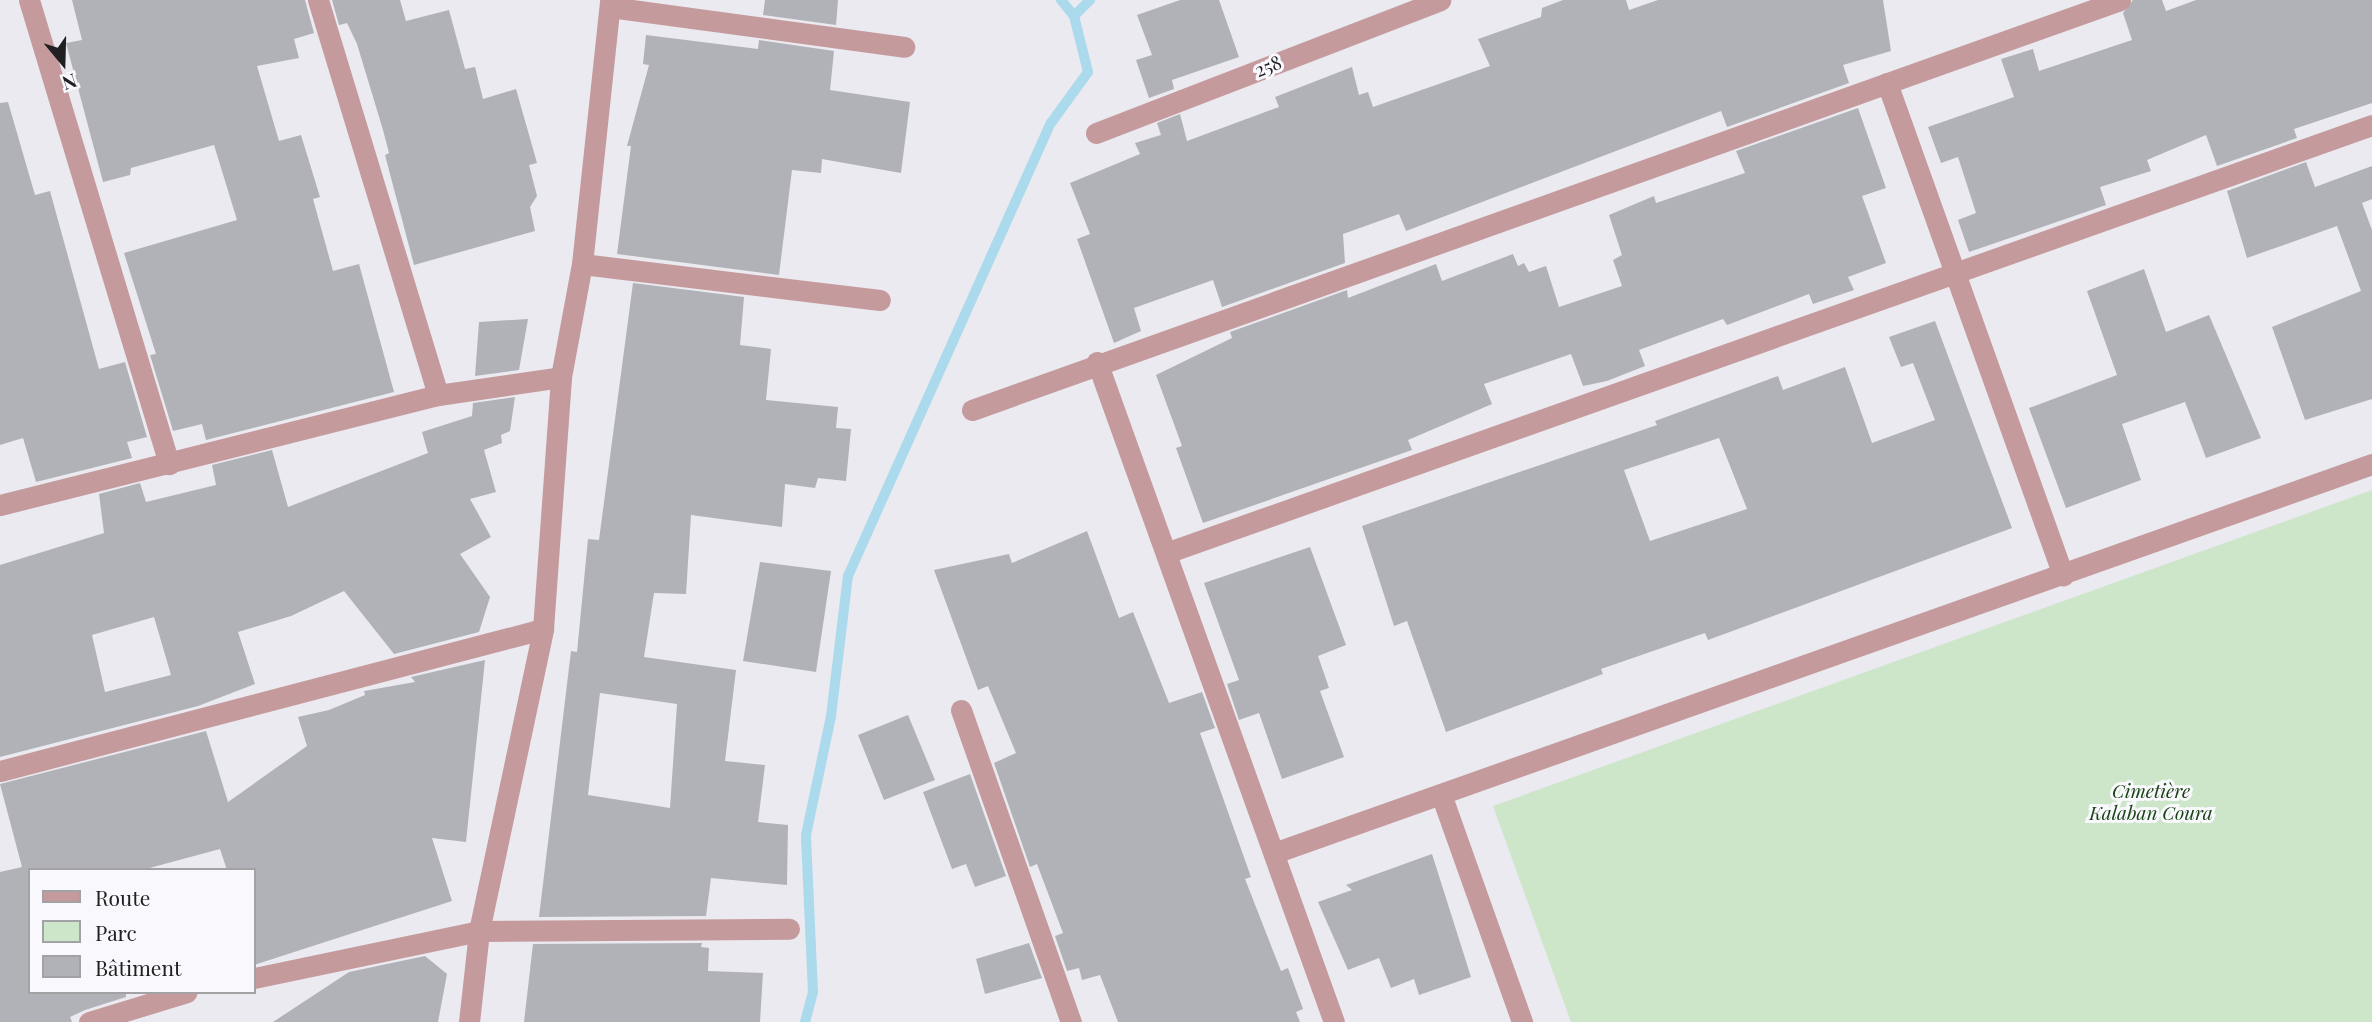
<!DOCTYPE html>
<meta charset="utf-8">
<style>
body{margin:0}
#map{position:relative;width:2372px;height:1022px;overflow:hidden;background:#eaeaf0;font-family:"Playfair Display",serif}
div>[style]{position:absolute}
.green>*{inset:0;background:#cde6ca}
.stream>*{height:10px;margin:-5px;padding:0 5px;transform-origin:5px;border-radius:5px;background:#aadaec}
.building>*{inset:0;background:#b1b2b7}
.minor>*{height:21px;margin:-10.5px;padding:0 10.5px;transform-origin:10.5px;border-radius:10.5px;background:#c59a9d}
span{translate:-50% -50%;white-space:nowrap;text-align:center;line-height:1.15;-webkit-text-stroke:6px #f8f8fd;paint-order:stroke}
.street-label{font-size:19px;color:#202022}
.park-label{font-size:19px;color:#194215;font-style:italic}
.legend{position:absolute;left:28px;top:868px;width:228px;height:126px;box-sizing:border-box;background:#f8f8fd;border:2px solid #a2a2a5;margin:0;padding:9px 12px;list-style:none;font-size:21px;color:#202022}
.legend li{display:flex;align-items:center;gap:14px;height:35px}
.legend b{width:35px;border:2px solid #a2a2a5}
.north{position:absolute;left:28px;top:28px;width:70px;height:70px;-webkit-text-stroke:5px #f8f8fd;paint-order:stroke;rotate:161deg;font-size:19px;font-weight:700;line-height:28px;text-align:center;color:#202022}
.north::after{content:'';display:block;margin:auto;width:24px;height:32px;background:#202022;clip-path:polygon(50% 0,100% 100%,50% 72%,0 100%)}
</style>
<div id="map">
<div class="green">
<i style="clip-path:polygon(2372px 490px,2372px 1022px,1571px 1022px,1493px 806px)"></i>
</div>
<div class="stream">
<i style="left:1074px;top:16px;width:23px;rotate:-45deg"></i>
<i style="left:805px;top:1022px;width:31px;rotate:-75deg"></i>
<i style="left:813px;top:992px;width:157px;rotate:-92.6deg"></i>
<i style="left:806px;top:835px;width:122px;rotate:-78.1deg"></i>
<i style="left:831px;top:716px;width:141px;rotate:-83.1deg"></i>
<i style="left:848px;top:576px;width:496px;rotate:-65.9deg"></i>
<i style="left:1051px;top:123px;width:63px;rotate:-54deg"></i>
<i style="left:1088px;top:72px;width:58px;rotate:-104deg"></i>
<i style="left:1074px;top:16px;width:21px;rotate:-129deg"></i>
</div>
<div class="building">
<i style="clip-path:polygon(72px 0,305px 0,314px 33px,294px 39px,299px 58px,257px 66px,279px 141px,301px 135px,320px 197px,313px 199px,333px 271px,359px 264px,394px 392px,206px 440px,202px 424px,173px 431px,150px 355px,156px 354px,124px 253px,237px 220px,214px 145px,131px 168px,130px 175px,103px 182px,66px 43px,82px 40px)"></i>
<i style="clip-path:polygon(332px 0,400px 0,406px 21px,449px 10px,465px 69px,475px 67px,483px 99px,516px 89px,537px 163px,529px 165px,537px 196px,530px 207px,535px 231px,414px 265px,385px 155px,389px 153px,383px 130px,357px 44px,347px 23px,339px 25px)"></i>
<i style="clip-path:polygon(765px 0,838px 0,836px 25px,763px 15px)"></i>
<i style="clip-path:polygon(1180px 0,1219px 0,1239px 57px,1172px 80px,1174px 89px,1149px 98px,1136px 60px,1152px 55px,1137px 15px)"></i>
<i style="clip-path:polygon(1563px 0,1626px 0,1629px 10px,1658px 0,1883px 0,1891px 51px,1843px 65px,1849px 83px,1727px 127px,1721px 111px,1406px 231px,1399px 214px,1343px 234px,1345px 263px,1222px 307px,1213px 280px,1134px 308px,1141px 331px,1114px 343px,1077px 239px,1090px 234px,1070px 183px,1140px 154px,1135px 143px,1161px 135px,1157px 123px,1180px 114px,1187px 141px,1279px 107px,1275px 97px,1352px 67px,1359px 95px,1368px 92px,1373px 107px,1490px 66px,1478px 39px,1541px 17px,1542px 8px)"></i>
<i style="clip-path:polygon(2133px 0,2162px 0,2166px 11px,2196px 0,2372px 0,2372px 103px,2294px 129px,2297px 138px,2217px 166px,2206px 135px,2147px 160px,2151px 171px,2100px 187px,2106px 205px,1969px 252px,1958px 220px,1976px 213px,1958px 157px,1941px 163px,1928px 127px,2014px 97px,2001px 59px,2033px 49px,2039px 71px,2132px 40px,2123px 13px)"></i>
<i style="clip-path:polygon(646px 35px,758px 49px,759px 40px,834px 51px,830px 90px,910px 102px,901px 173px,822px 159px,821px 173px,792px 170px,779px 275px,617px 254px,631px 146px,627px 146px,649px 65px,643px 64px)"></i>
<i style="clip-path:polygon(8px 102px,35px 195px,50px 191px,99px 369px,125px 362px,147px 437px,127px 442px,132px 458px,36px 482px,23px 438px,0 445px,0 103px)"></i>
<i style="clip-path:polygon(1858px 108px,1886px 188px,1862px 196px,1886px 263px,1848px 277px,1854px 290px,1813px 304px,1809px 294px,1727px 325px,1723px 319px,1639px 350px,1645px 366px,1607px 381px,1583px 386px,1571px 354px,1484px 384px,1492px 404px,1408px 440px,1412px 450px,1203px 523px,1176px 448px,1182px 446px,1156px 375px,1232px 338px,1230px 332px,1347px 290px,1348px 298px,1436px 264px,1442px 281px,1513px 254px,1518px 266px,1524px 263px,1529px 272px,1546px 266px,1559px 307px,1622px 286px,1613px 260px,1622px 255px,1609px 215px,1654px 196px,1656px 203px,1745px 173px,1736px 151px)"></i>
<i style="clip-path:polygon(2306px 162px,2315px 187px,2372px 166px,2372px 199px,2362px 203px,2372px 230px,2372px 399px,2305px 420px,2272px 327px,2361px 291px,2337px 226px,2247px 258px,2227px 191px)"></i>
<i style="clip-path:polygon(2144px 269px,2166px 332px,2209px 315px,2261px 438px,2206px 458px,2185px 402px,2122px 424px,2141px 480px,2066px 508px,2029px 408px,2117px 375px,2087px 291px)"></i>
<i style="clip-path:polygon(evenodd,633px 283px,744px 297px,740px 345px,771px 349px,766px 400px,838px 407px,836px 428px,851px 429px,846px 481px,818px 478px,815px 488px,785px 484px,782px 527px,691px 515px,686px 594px,654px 593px,644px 657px,736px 670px,725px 761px,765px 765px,758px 822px,788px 825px,787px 885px,711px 878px,706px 916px,539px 917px,571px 651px,577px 652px,588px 539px,599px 540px,633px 283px,600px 693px,677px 704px,670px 808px,588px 795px,600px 693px)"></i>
<i style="clip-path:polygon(528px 319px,519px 370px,475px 376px,479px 322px)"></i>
<i style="clip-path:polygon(evenodd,1935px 321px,2012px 528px,1708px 640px,1705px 633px,1601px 669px,1603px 674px,1446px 732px,1407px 621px,1394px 626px,1362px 526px,1657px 425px,1655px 421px,1778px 376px,1783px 390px,1845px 367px,1872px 443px,1935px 420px,1913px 363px,1901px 367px,1889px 337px,1935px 321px,1719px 438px,1747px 509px,1650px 541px,1624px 470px,1719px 438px)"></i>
<i style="clip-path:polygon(evenodd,515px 397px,510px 431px,501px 435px,502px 443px,484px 450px,496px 492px,470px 499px,491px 537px,460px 554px,490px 597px,479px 632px,394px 654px,344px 591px,291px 616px,238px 632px,255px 684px,198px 706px,0 757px,0 565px,104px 533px,99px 494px,140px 483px,146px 502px,216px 485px,212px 465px,272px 450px,288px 507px,428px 453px,422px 432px,472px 416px,473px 403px,515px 397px,154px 617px,171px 675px,105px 692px,92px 635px,154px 617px)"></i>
<i style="clip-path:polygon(1087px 531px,1119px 618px,1133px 612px,1169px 703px,1202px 692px,1215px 728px,1200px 733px,1251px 877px,1245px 879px,1281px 971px,1288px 968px,1303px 1009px,1296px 1012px,1300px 1022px,1118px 1022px,1100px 975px,1082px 980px,1079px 968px,1067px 971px,1055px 936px,1063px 933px,1037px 864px,1030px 867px,994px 763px,1016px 753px,988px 686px,978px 690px,934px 570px,1009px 554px,1012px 563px)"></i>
<i style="clip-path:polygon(1310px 547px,1346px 645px,1318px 656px,1329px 688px,1320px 691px,1344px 757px,1282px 779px,1259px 713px,1239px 720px,1227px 684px,1239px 680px,1204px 583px)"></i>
<i style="clip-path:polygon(760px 562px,831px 571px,816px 672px,743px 661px)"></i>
<i style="clip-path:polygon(485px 660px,466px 842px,432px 838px,452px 901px,254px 965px,254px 870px,227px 870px,220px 849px,142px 870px,30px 870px,30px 992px,126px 992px,126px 997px,85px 1010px,70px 1017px,72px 1022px,0 1022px,0 872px,22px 867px,0 784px,206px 731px,228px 802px,307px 746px,298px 717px,329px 710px,365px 695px,364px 691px,415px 682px,411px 677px)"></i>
<i style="clip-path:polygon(908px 715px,935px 780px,884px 800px,858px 735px)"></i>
<i style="clip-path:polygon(970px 774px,1006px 876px,975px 887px,966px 864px,952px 869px,923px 792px)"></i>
<i style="clip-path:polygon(1432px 854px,1471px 977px,1419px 995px,1414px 979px,1391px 988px,1379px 958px,1348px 970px,1318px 902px,1352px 890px,1346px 885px)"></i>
<i style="clip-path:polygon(702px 943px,701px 947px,709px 948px,708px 971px,763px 973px,760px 1022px,524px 1022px,533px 944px)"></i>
<i style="clip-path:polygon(1029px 943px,1042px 978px,985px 994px,976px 959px)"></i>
<i style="clip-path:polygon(425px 956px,447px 974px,438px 1022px,273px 1022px,349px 972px)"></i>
</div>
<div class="minor">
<i style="left:29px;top:0;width:485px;rotate:73.2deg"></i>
<i style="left:318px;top:0;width:413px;rotate:73.1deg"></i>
<i style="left:610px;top:7px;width:297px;rotate:7.7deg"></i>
<i style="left:1887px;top:83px;width:523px;rotate:70.32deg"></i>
<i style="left:1096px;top:133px;width:369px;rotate:-21.1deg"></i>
<i style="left:582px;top:264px;width:300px;rotate:6.9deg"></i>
<i style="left:1097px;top:362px;width:701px;rotate:70.25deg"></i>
<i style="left:972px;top:410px;width:1219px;rotate:-19.65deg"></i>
<i style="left:0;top:505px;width:452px;rotate:-14.1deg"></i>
<i style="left:438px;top:395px;width:124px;rotate:-8.3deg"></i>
<i style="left:1166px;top:553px;width:1280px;rotate:-19.54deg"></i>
<i style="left:961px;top:710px;width:331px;rotate:70.6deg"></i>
<i style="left:0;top:771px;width:561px;rotate:-14.66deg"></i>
<i style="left:1442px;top:797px;width:239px;rotate:70.4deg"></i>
<i style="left:1274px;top:853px;width:1165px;rotate:-19.51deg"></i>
<i style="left:254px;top:978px;width:230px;rotate:-11.8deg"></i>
<i style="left:479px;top:931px;width:310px;rotate:-0.4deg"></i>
<i style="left:89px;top:1022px;width:102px;rotate:-17deg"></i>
<i style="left:469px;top:1022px;width:92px;rotate:-83.7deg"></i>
<i style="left:479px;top:931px;width:309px;rotate:-78deg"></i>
<i style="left:543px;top:629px;width:253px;rotate:-85.9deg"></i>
<i style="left:561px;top:377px;width:115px;rotate:-79.5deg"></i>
<i style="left:582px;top:264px;width:265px;rotate:-83.9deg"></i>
</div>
<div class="street-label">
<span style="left:1268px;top:66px;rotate:-21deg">258</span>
</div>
<div class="park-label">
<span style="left:2151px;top:802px">Cimetière<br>Kalaban Coura</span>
</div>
<ul class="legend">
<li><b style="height:9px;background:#c59a9d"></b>Route</li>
<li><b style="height:19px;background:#cde6ca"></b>Parc</li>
<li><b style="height:19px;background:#b1b2b7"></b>Bâtiment</li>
</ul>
<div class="north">N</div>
</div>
